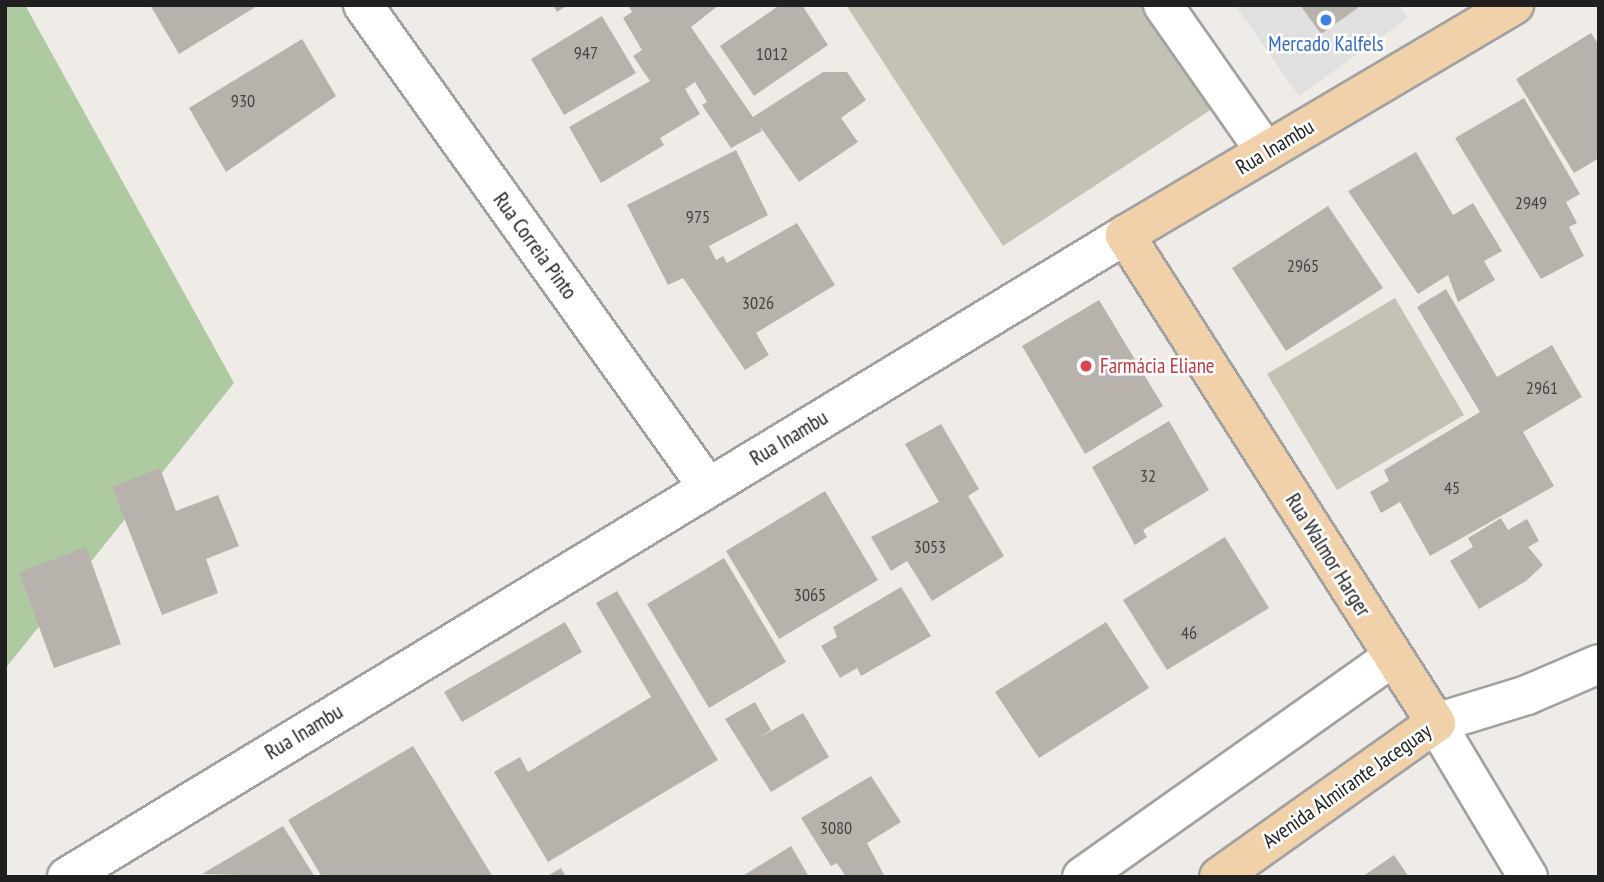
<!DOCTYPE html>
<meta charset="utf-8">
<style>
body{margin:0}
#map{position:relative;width:1604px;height:882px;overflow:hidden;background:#efece7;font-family:"PT Sans Narrow",sans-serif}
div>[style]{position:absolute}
.construction>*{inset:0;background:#c3c2b4}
.forest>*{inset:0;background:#aecaa1}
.parking>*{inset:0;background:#e0e0e0}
.building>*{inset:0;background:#b8b2ad}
.roads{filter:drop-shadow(2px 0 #a1a1a1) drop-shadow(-2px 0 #a1a1a1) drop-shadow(0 2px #a1a1a1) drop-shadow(0 -2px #a1a1a1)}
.minor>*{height:38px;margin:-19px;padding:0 19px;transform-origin:19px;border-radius:19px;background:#fff}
.major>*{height:38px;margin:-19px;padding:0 19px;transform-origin:19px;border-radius:19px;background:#f1d1aa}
.dots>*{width:19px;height:19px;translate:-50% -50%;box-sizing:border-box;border:4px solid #fff;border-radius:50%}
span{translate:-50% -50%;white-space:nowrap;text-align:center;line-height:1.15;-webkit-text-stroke:5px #fff;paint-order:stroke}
.number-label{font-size:18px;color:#464443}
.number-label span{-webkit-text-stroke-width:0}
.shop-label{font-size:21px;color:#366cbe}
.street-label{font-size:21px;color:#202020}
.health-label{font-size:21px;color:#be3a42}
.left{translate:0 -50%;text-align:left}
.frame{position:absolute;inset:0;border:7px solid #202020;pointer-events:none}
</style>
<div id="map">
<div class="construction">
<i style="clip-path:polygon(846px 5px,1142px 5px,1215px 107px,1003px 246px)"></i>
<i style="clip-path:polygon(1395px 298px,1464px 415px,1337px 490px,1267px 374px)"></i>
</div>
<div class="forest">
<i style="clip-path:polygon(5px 5px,25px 5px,234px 383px,5px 669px)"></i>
</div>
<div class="parking">
<i style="clip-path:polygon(1235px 5px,1300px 5px,1321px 34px,1362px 5px,1399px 5px,1408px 18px,1299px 96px)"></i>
</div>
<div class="building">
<i style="clip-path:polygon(150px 5px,259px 5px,179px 54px)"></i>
<i style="clip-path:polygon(553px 5px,568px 5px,557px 12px)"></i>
<i style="clip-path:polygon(628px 5px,719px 5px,691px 27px,753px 117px,823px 72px,847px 72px,866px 100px,841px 118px,858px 142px,799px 182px,759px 125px,762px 131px,731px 148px,702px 105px,707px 102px,695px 82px,685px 89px,700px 114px,660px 138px,664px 145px,601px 183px,569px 127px,650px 81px,633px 56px,642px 50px,623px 18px,632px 12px)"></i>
<i style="clip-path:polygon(780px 5px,802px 5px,828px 45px,754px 96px,720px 46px)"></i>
<i style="clip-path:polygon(1300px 5px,1362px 5px,1321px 34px)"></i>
<i style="clip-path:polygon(602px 16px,636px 73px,564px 115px,531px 59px)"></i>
<i style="clip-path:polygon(1591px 33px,1599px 45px,1599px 158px,1574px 173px,1516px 79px)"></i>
<i style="clip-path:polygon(302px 39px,336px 96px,226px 172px,189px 108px)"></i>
<i style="clip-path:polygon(1524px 98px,1580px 194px,1566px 202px,1577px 223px,1569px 227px,1584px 256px,1541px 279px,1455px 138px)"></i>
<i style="clip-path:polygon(736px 150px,768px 215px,709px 246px,716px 260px,723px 256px,727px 263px,797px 223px,835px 285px,756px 333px,769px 355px,745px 370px,683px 278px,668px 285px,627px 205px)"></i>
<i style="clip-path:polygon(1416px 152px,1453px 215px,1473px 203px,1502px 251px,1484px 261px,1495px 280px,1458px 302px,1448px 275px,1418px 294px,1348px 191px)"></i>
<i style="clip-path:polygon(1328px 206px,1383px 288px,1286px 351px,1232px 268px)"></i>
<i style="clip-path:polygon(1446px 289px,1497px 377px,1552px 345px,1582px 397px,1523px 432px,1554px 486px,1430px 556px,1400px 502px,1381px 513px,1370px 492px,1389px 481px,1384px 470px,1480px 412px,1417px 307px)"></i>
<i style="clip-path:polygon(1099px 300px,1163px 406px,1085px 454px,1022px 346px)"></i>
<i style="clip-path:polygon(1169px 421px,1209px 490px,1143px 530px,1147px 537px,1135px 545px,1092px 467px)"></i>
<i style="clip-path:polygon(941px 424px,979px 489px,968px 496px,1004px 556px,932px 601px,907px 561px,891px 571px,871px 537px,939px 502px,905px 444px)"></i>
<i style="clip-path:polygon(160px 468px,176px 511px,218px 495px,239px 546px,206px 559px,218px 593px,162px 615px,112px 487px)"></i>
<i style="clip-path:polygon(825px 491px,878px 580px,779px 639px,726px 551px)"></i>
<i style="clip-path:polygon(1501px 518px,1508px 530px,1527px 519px,1539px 541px,1528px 547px,1543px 565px,1526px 581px,1479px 609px,1450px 561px,1473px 547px,1468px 538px)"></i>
<i style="clip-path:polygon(1225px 537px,1269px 608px,1167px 670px,1123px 600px)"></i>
<i style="clip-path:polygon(86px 547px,121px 644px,54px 668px,19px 572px)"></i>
<i style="clip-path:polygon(724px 558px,786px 662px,709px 708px,647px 604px)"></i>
<i style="clip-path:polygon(901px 587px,931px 636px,861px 676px,857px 668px,840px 678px,821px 646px,837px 637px,833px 627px)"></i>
<i style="clip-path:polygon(617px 591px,718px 760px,548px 862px,494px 772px,520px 757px,528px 772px,651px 697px,596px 603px)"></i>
<i style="clip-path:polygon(565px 622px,582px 652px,462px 722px,444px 692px)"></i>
<i style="clip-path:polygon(1106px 622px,1149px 688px,1039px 758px,995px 692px)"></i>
<i style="clip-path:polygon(755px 702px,771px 730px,760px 737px,803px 713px,829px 757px,771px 792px,725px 719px)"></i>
<i style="clip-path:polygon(413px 746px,493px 877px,322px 877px,288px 820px)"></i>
<i style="clip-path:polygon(871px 776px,901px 822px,867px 843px,885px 877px,846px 877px,837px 863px,831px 866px,801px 818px)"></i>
<i style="clip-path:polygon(283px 826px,315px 877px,202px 874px)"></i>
<i style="clip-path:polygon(791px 846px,809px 877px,741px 877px)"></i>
<i style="clip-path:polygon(1394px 855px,1409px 877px,1362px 877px)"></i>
<i style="clip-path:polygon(561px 868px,566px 877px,546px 877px)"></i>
</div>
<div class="roads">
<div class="minor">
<i style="left:363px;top:5px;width:593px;rotate:54.41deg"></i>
<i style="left:1163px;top:5px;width:179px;rotate:55deg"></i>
<i style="left:67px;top:877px;width:1238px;rotate:-31.25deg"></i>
<i style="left:1082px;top:877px;width:381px;rotate:-35.3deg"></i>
<i style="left:1528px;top:877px;width:179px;rotate:-120.9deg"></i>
<i style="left:1436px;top:723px;width:95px;rotate:-17.1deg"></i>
<i style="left:1527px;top:695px;width:78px;rotate:-23.3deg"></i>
</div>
<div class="major">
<i style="left:1219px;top:877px;width:266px;rotate:-35.4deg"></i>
<i style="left:1436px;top:723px;width:579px;rotate:-122.51deg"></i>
<i style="left:1125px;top:235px;width:452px;rotate:-30.6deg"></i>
</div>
</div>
<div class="dots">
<i style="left:1326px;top:20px;background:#3f7fe0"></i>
<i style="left:1086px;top:366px;background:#e0444e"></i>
</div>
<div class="number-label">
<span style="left:586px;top:53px">947</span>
<span style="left:772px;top:54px">1012</span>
<span style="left:243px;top:101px">930</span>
<span style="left:1531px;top:203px">2949</span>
<span style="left:698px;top:217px">975</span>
<span style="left:1303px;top:266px">2965</span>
<span style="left:758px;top:303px">3026</span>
<span style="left:1542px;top:388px">2961</span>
<span style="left:1148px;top:476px">32</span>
<span style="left:1452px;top:488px">45</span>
<span style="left:930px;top:547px">3053</span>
<span style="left:810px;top:595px">3065</span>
<span style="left:1189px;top:633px">46</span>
<span style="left:836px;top:828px">3080</span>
</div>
<div class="shop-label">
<span style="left:1326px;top:44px">Mercado Kalfels</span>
</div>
<div class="street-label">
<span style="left:1275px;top:147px;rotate:-31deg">Rua Inambu</span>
<span style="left:535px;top:246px;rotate:54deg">Rua Correia Pinto</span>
<span style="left:789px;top:438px;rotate:-31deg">Rua Inambu</span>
<span style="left:1328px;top:555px;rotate:58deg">Rua Walmor Harger</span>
<span style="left:304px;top:732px;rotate:-31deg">Rua Inambu</span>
<span style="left:1347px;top:786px;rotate:-35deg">Avenida Almirante Jaceguay</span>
</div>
<div class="health-label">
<span class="left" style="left:1100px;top:366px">Farmácia Eliane</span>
</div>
<div class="frame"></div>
</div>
